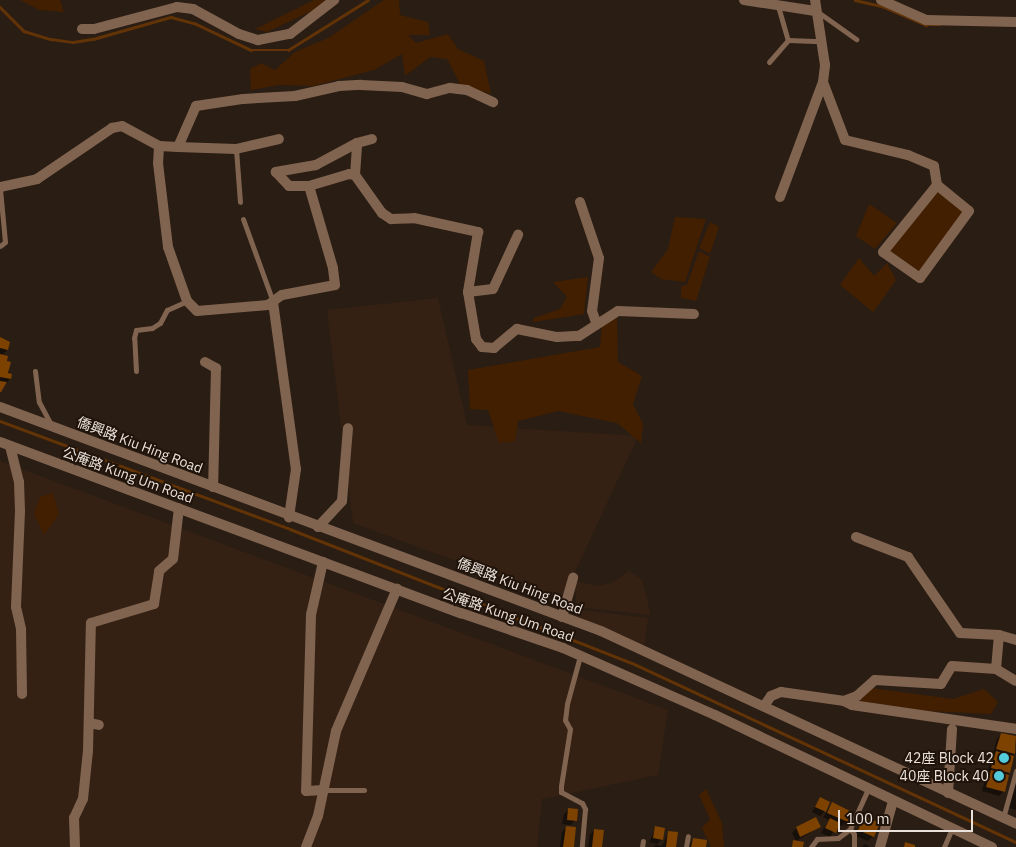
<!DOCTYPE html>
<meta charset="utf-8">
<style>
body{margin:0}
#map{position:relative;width:1016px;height:847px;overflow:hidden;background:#2a1d13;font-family:"IBM Plex Sans","Noto Sans TC",sans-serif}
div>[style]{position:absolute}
.built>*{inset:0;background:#342113}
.green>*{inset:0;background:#421f00}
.shadow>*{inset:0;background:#0007}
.stream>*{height:2.5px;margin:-1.25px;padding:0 1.25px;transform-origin:1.25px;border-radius:1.25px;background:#613306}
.building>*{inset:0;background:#7d4100}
.service>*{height:5px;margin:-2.5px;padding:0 2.5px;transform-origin:2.5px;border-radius:2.5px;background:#806450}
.minor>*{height:10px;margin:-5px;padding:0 5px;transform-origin:5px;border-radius:5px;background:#806450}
.tertiary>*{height:10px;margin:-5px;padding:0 5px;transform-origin:5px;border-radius:5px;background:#806450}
.dots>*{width:14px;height:14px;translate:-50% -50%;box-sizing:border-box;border:2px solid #20130a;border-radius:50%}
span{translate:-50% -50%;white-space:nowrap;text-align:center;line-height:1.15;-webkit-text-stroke:4px #20130a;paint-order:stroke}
.street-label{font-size:14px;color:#eae1da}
.poi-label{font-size:14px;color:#eae1da}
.right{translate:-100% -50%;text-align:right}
.scale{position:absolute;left:838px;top:810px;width:135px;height:22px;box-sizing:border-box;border:2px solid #eae1da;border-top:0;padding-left:6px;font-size:15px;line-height:18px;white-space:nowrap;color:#eae1da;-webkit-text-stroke:4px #20130a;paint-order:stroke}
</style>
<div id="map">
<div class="built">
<i style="clip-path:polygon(438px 298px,467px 425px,638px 436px,562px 600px,353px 523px,327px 310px)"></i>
<i style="clip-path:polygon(0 461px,668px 710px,658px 775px,542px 799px,537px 847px,0 847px)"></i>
<i style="clip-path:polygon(629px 571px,642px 580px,651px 615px,576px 607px,575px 581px,597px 586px,612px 583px)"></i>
<i style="clip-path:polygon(575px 609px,648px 618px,644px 646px,574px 615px)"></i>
</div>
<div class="green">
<i style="clip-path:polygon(20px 0,60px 0,64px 12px,39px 10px)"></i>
<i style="clip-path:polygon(314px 0,326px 0,314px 10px,267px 32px,255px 29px)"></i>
<i style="clip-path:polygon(384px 0,399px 0,400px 15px,428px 22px,430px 35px,408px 35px,416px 43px,448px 34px,458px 49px,484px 61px,491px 94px,460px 84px,447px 59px,430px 57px,405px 76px,402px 54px,374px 70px,313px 86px,279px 85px,251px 90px,250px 69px,261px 63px,275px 70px,295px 52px,328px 38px)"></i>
<i style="clip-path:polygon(935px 190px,965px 212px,918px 274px,889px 252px)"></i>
<i style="clip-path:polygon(869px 204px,897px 223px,875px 249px,856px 236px)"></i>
<i style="clip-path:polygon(675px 217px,706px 219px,685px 282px,661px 279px,651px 272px,668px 249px)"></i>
<i style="clip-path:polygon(710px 222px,719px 227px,710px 254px,699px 248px)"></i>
<i style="clip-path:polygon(699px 251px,710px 257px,696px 301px,681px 298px,681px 286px,687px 285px)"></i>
<i style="clip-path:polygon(859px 258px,874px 276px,887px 263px,896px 280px,873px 312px,840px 285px)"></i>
<i style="clip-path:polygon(588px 277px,584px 314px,533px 322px,534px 318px,560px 309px,567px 297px,553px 282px)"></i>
<i style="clip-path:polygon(617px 315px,618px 362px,642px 376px,633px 404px,643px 424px,641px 443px,617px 423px,558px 411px,518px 421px,515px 441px,499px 443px,488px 410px,470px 409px,468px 370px,600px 347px,602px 324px)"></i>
<i style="clip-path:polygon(53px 493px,59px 514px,44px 535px,34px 514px,40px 497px)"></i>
<i style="clip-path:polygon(870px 688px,953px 699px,984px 689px,998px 702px,991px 714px,927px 711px,860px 701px)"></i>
<i style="clip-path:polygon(706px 789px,722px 823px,724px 847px,711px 847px,702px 828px,710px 819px,699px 795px)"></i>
</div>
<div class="shadow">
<i style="clip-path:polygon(0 339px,7px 350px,1px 356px,7px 357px,10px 379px,0 391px)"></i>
<i style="clip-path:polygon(1001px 734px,1016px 738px,1016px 746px,1004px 791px,999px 796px,982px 791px,997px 739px)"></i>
<i style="clip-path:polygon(1016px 782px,1016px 810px,1009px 808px)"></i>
<i style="clip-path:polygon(820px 799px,825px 811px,820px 816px,812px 812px)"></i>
<i style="clip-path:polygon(832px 804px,847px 821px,842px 826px,838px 824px,830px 837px,821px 833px,829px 820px,823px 817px)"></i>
<i style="clip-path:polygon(569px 809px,575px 820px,571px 825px,562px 824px,564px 814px)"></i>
<i style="clip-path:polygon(865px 818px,873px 836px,868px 841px,854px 835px)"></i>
<i style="clip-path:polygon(819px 827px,796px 841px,792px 833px,797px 828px)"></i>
<i style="clip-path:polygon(566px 828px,572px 847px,560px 847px,562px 832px)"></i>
<i style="clip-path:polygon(656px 828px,662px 839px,656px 845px,662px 846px,669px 832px,675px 847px,653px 847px,657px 844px,649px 842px)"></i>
<i style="clip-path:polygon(594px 830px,600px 847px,588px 847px,590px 835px)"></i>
<i style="clip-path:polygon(693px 839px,705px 847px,688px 847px)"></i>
<i style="clip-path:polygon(865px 844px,870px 847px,862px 847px)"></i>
</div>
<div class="stream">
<i style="left:855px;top:0;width:28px;rotate:13deg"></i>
<i style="left:882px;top:6px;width:48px;rotate:23.4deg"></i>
<i style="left:926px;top:25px;width:14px"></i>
<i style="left:0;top:7px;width:34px;rotate:45deg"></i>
<i style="left:24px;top:31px;width:28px;rotate:17deg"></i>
<i style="left:51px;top:39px;width:22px;rotate:8deg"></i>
<i style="left:73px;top:42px;width:20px;rotate:-9deg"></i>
<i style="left:93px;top:39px;width:81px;rotate:-15.8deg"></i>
<i style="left:171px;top:17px;width:24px;rotate:15deg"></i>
<i style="left:194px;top:23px;width:63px;rotate:25.3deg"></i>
<i style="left:251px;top:50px;width:37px"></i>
<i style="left:288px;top:50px;width:94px;rotate:-32deg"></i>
<i style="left:0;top:421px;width:309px;rotate:20.4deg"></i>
<i style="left:290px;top:529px;width:367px;rotate:21.4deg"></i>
<i style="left:632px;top:663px;width:424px;rotate:25deg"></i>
</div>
<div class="building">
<i style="clip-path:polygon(0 337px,10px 342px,8px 350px,0 348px)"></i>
<i style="clip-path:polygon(0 354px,8px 356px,7px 361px,11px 362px,8px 373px,12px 374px,11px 379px,0 377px)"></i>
<i style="clip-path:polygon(0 381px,7px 382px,1px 392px,0 392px)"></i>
<i style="clip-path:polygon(1001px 733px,1016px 736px,1015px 754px,996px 749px)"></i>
<i style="clip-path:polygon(996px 751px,1014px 756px,1010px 773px,991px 768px)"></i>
<i style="clip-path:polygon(991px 770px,1009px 775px,1005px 792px,986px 787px)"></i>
<i style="clip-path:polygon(820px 797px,830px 802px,826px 812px,815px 807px)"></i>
<i style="clip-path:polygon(832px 802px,852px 812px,848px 822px,827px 813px)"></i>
<i style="clip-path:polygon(568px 808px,578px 809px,577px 821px,567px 820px)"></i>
<i style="clip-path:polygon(864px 816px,880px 823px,874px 837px,858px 830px)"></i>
<i style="clip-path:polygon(816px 817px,821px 827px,800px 837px,796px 827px)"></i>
<i style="clip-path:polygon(830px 818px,840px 823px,836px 833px,825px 828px)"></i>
<i style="clip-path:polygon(566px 826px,576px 827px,574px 847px,563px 847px)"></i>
<i style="clip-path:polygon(655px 826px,665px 828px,663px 840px,653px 838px)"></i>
<i style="clip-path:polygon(594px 829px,604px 830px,602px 847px,592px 847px)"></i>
<i style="clip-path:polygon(668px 831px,678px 832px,676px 847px,666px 847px)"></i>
<i style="clip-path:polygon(693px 838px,707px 840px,706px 847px,691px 847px)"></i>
<i style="clip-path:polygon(793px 840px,804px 842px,803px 847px,792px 847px)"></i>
<i style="clip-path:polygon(905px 842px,915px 845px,915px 847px,904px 847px)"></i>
</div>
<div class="service">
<i style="left:778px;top:6px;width:35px;rotate:74deg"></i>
<i style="left:788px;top:40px;width:33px;rotate:2deg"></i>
<i style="left:818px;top:12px;width:47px;rotate:35.4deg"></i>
<i style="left:769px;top:62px;width:29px;rotate:-49deg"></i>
<i style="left:236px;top:149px;width:53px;rotate:85.7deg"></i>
<i style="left:0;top:189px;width:53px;rotate:84.6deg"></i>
<i style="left:5px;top:242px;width:6px;rotate:141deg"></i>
<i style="left:243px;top:219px;width:88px;rotate:70.1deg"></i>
<i style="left:35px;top:371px;width:31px;rotate:83deg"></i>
<i style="left:39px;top:402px;width:24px;rotate:62deg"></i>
<i style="left:136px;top:371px;width:33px;rotate:-93deg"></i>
<i style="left:134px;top:338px;width:8px;rotate:-76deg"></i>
<i style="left:136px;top:330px;width:16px;rotate:-7deg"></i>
<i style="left:152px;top:328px;width:9px;rotate:-32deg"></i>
<i style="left:160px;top:323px;width:15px;rotate:-62deg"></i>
<i style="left:167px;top:310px;width:22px;rotate:-24deg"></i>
<i style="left:580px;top:656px;width:50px;rotate:105.2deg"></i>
<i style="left:567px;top:704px;width:16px;rotate:97deg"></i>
<i style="left:565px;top:720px;width:10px;rotate:61deg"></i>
<i style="left:570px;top:729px;width:58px;rotate:99deg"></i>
<i style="left:561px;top:786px;width:6px;rotate:90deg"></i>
<i style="left:561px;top:792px;width:24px;rotate:28deg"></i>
<i style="left:582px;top:803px;width:7px;rotate:63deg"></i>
<i style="left:585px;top:809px;width:38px;rotate:95deg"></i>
<i style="left:324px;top:790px;width:40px"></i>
<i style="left:1003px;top:818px;width:49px;rotate:-74.5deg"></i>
<i style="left:850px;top:829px;width:44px;rotate:-65.8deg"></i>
<i style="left:642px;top:847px;width:6px;rotate:-81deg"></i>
<i style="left:686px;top:847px;width:11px;rotate:-80deg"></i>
<i style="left:811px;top:847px;width:10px;rotate:-53deg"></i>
<i style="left:817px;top:839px;width:21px;rotate:-3deg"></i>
<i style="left:838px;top:838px;width:15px;rotate:-37deg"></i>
<i style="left:850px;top:829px;width:6px;rotate:51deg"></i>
<i style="left:854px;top:834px;width:13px;rotate:90deg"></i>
<i style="left:944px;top:847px;width:21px;rotate:-67deg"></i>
</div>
<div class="minor">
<i style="left:744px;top:0;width:72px;rotate:8.8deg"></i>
<i style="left:881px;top:0;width:49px;rotate:24deg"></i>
<i style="left:926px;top:20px;width:90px;rotate:1.3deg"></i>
<i style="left:82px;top:29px;width:12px"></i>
<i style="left:94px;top:29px;width:86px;rotate:-14.8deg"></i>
<i style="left:177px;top:7px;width:16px;rotate:7deg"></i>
<i style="left:193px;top:9px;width:52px;rotate:28.5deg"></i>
<i style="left:239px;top:34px;width:20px;rotate:18deg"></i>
<i style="left:258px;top:40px;width:33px;rotate:-11deg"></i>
<i style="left:290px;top:34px;width:56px;rotate:-37.7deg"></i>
<i style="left:823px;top:82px;width:62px;rotate:69.2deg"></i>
<i style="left:845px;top:140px;width:65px;rotate:13.4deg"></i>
<i style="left:908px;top:155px;width:28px;rotate:23deg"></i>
<i style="left:934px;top:166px;width:19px;rotate:81deg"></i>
<i style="left:937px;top:185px;width:41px;rotate:39.1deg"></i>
<i style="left:969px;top:211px;width:83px;rotate:126.2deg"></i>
<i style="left:920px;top:278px;width:45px;rotate:-144.9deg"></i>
<i style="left:883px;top:252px;width:86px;rotate:-51.1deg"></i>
<i style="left:372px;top:139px;width:16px;rotate:165deg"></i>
<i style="left:357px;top:143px;width:47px;rotate:151.8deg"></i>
<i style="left:316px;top:165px;width:41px;rotate:170.1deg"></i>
<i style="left:276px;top:172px;width:19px;rotate:47deg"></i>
<i style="left:289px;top:186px;width:20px"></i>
<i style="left:309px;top:186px;width:42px;rotate:-16.7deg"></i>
<i style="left:349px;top:174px;width:6px;rotate:9deg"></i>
<i style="left:355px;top:175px;width:47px;rotate:54.6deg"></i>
<i style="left:382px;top:213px;width:11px;rotate:34deg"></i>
<i style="left:391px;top:219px;width:23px;rotate:-2deg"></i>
<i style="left:414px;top:218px;width:66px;rotate:12.3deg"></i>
<i style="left:478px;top:232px;width:61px;rotate:99.5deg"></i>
<i style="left:468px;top:292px;width:48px;rotate:80.3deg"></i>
<i style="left:476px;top:339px;width:10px;rotate:53deg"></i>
<i style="left:482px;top:347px;width:12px;rotate:5deg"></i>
<i style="left:494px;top:348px;width:30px;rotate:-40deg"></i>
<i style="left:517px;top:329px;width:41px;rotate:11.3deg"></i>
<i style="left:557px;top:337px;width:22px;rotate:-3deg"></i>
<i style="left:579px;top:336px;width:46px;rotate:-32.7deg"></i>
<i style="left:618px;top:311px;width:76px;rotate:2.3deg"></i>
<i style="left:159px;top:146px;width:17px;rotate:93deg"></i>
<i style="left:158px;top:163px;width:85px;rotate:83.2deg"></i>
<i style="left:168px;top:247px;width:57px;rotate:70.6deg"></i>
<i style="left:187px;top:301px;width:14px;rotate:45deg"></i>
<i style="left:197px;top:311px;width:71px;rotate:-4.8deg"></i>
<i style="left:268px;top:305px;width:17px;rotate:-36deg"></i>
<i style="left:282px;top:295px;width:54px;rotate:-10.7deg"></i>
<i style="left:335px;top:285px;width:17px;rotate:-97deg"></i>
<i style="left:333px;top:268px;width:85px;rotate:-106.3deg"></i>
<i style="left:178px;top:147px;width:45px;rotate:-66.3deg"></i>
<i style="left:196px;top:106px;width:48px;rotate:-8.5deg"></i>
<i style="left:243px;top:99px;width:52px;rotate:-3.3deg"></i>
<i style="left:295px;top:96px;width:45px;rotate:-12.8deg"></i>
<i style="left:339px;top:86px;width:22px;rotate:-3deg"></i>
<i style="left:361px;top:85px;width:41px;rotate:2.8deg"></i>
<i style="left:402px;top:87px;width:26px;rotate:16deg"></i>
<i style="left:427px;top:94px;width:24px;rotate:-15deg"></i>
<i style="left:450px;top:88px;width:17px;rotate:7deg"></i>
<i style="left:467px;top:90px;width:29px;rotate:25deg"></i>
<i style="left:355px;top:175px;width:32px;rotate:-86deg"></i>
<i style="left:0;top:187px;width:38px;rotate:-12deg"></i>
<i style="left:37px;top:179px;width:91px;rotate:-34.2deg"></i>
<i style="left:112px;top:128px;width:10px;rotate:-11deg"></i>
<i style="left:122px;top:126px;width:42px;rotate:28.4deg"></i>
<i style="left:159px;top:146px;width:19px;rotate:3deg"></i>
<i style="left:178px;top:147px;width:58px;rotate:2deg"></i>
<i style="left:236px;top:149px;width:44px;rotate:-13.1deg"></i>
<i style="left:780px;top:197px;width:123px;rotate:-69.5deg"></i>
<i style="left:823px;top:82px;width:17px;rotate:-83deg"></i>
<i style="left:825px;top:65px;width:66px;rotate:-98.7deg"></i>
<i style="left:580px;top:202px;width:59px;rotate:71.3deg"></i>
<i style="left:599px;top:258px;width:53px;rotate:97.5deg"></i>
<i style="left:592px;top:311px;width:12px;rotate:70deg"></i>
<i style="left:468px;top:292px;width:25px;rotate:-7deg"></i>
<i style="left:493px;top:289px;width:60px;rotate:-65.2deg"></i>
<i style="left:273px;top:302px;width:169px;rotate:82.2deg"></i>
<i style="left:296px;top:469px;width:49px;rotate:98.3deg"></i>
<i style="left:205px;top:362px;width:13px;rotate:29deg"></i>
<i style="left:216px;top:368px;width:119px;rotate:91.4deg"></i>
<i style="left:0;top:407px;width:641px;rotate:20.44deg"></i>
<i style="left:601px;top:631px;width:458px;rotate:24.9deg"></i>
<i style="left:10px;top:446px;width:37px;rotate:76deg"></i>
<i style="left:19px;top:482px;width:29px;rotate:88deg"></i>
<i style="left:20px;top:511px;width:96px;rotate:92.4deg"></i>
<i style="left:16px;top:607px;width:23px;rotate:77deg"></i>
<i style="left:21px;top:629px;width:65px;rotate:89.1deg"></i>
<i style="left:318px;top:527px;width:35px;rotate:-47deg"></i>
<i style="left:342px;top:501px;width:73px;rotate:-85.3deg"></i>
<i style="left:856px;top:537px;width:56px;rotate:21deg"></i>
<i style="left:908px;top:557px;width:92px;rotate:55.6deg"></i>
<i style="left:960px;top:633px;width:39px;rotate:3deg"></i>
<i style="left:999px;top:635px;width:18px;rotate:16deg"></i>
<i style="left:323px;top:562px;width:54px;rotate:102.8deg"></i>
<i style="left:311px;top:615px;width:176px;rotate:91.6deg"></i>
<i style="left:306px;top:791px;width:18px;rotate:-3deg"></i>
<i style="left:562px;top:617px;width:41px;rotate:-74.2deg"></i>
<i style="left:996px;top:669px;width:34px;rotate:-85deg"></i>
<i style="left:844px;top:701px;width:9px;rotate:27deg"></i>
<i style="left:852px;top:705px;width:166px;rotate:8.3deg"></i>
<i style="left:764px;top:706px;width:12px;rotate:-55deg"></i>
<i style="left:771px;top:696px;width:11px;rotate:-22deg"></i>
<i style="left:781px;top:692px;width:64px;rotate:8.1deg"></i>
<i style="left:844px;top:701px;width:14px;rotate:-21deg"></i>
<i style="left:857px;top:696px;width:24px;rotate:-42deg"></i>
<i style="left:875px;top:680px;width:66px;rotate:3.5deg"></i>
<i style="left:941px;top:684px;width:21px;rotate:-59deg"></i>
<i style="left:952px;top:666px;width:44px;rotate:3.9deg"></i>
<i style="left:996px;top:669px;width:23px;rotate:31deg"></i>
<i style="left:89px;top:723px;width:10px;rotate:11deg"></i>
<i style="left:948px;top:793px;width:64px;rotate:-86.4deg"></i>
<i style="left:75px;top:847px;width:29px;rotate:-92deg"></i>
<i style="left:74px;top:818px;width:21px;rotate:-65deg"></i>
<i style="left:83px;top:799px;width:48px;rotate:-84.1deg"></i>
<i style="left:88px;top:751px;width:128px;rotate:-88.7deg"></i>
<i style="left:91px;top:623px;width:66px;rotate:-16.8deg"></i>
<i style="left:154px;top:604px;width:33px;rotate:-81deg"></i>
<i style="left:159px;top:571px;width:18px;rotate:-41deg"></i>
<i style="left:173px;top:559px;width:51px;rotate:-83.3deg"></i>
<i style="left:306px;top:847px;width:33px;rotate:-69deg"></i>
<i style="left:318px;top:816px;width:87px;rotate:-78deg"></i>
<i style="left:336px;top:731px;width:155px;rotate:-66.8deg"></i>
<i style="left:880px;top:847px;width:48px;rotate:-74.2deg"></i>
</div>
<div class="tertiary">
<i style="left:0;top:442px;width:492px;rotate:20.4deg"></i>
<i style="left:461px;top:613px;width:108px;rotate:18.9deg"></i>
<i style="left:563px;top:648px;width:166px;rotate:23.8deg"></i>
<i style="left:715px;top:715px;width:307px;rotate:25.5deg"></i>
</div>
<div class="dots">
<i style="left:1004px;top:758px;background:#53cbdb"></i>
<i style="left:999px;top:776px;background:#53cbdb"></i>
</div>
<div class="street-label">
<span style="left:140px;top:445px;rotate:21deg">僑興路 Kiu Hing Road</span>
<span style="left:128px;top:475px;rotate:20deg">公庵路 Kung Um Road</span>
<span style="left:520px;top:586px;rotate:21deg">僑興路 Kiu Hing Road</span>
<span style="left:508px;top:615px;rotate:19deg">公庵路 Kung Um Road</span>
</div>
<div class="poi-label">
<span class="right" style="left:994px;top:758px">42座 Block 42</span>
<span class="right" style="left:989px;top:776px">40座 Block 40</span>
</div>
<div class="scale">100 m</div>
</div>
